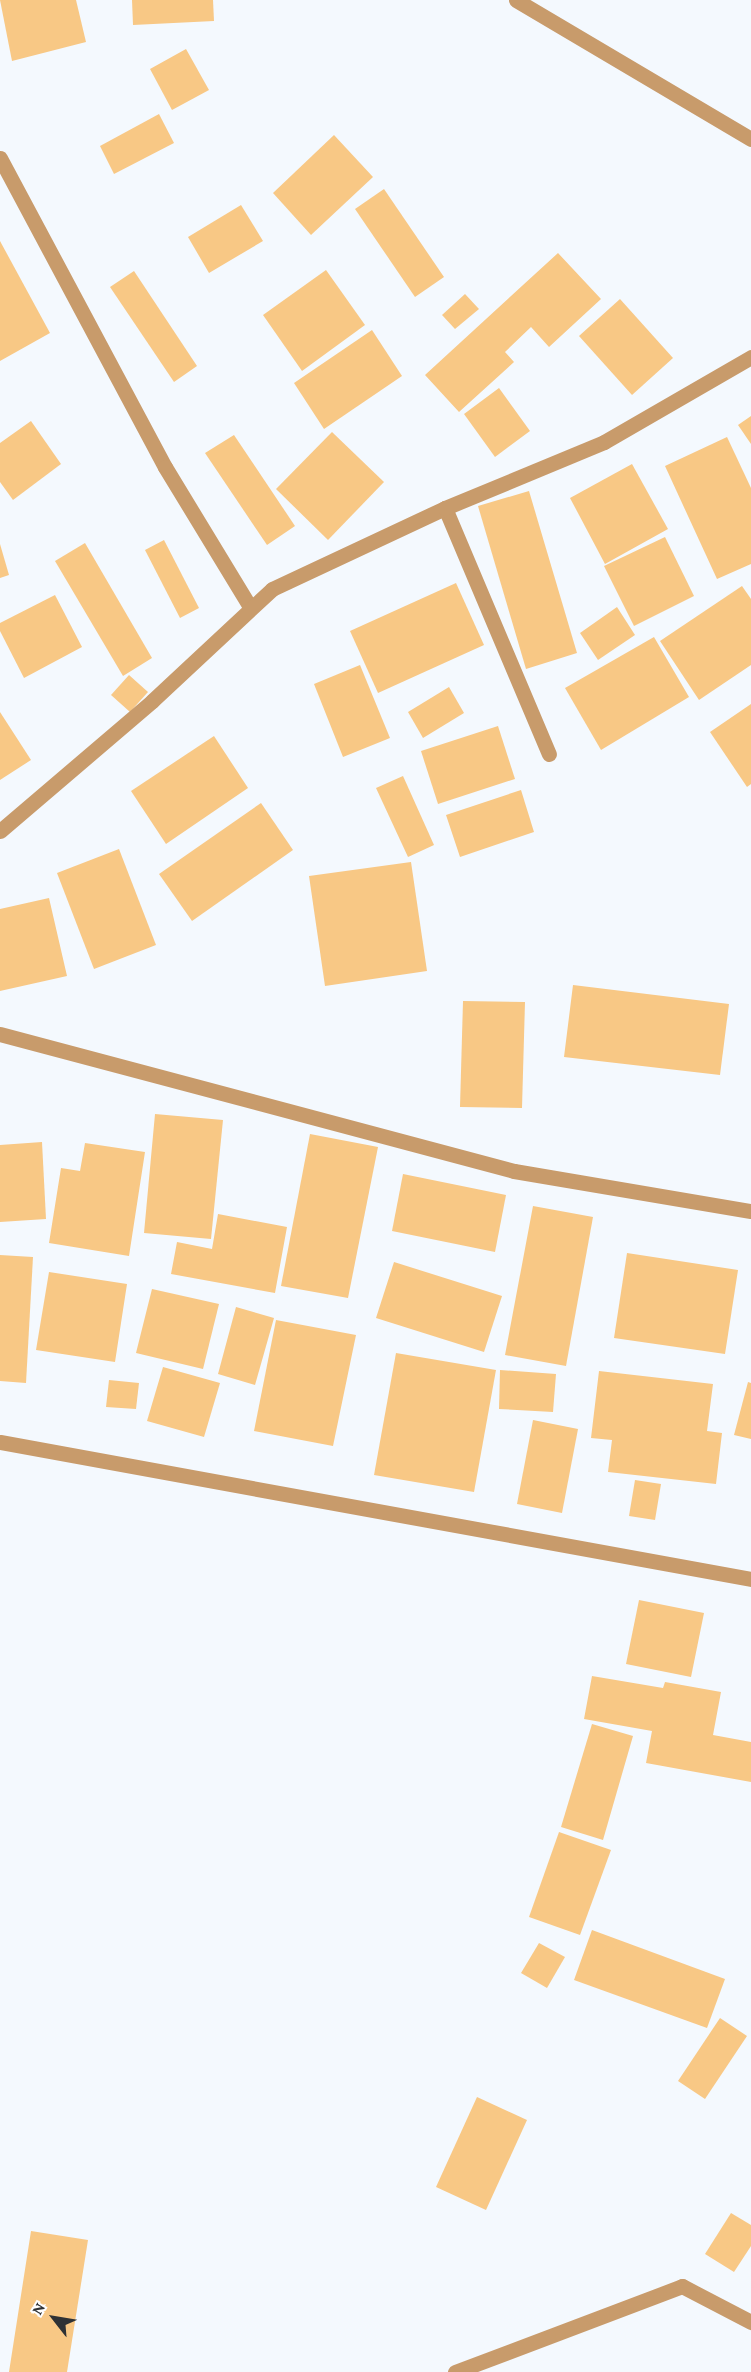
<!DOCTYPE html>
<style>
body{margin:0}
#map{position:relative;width:751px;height:2372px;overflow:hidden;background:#f4f9fe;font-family:"Crimson Pro",serif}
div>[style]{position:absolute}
.building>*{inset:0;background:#f8c885}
.minor>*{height:15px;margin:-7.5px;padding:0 7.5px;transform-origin:7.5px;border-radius:7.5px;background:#c89b6b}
span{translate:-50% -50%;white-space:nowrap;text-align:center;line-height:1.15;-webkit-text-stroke:4.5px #fff;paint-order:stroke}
.north{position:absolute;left:24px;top:2288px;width:60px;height:60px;-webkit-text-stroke:4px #fff;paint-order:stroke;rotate:301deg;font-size:16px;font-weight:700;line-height:24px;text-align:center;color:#2f3235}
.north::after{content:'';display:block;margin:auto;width:21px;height:27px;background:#2f3235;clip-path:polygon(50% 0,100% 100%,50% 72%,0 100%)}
</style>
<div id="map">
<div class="building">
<i style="clip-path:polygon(0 0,76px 0,86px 42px,12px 61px)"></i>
<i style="clip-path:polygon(132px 0,213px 0,214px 21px,133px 25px)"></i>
<i style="clip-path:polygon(186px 49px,209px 90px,172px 110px,150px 69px)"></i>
<i style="clip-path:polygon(159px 114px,174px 143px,114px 174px,100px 146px)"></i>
<i style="clip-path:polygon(334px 135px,373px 177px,311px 235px,273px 193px)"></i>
<i style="clip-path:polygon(384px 189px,444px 277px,415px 297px,355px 209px)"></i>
<i style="clip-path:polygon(241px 205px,263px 241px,209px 273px,188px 237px)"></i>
<i style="clip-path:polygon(0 241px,50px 333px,0 361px)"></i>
<i style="clip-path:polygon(558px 253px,601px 299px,549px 347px,531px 327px,505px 352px,514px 362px,459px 412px,425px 375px)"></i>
<i style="clip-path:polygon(326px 270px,365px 325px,302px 371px,263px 315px)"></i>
<i style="clip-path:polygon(134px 271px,197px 366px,174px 382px,110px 287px)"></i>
<i style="clip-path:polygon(465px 294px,479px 309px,455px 329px,442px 315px)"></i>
<i style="clip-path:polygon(620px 299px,673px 358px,632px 395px,579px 336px)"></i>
<i style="clip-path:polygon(372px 330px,402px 376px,324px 429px,294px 383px)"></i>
<i style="clip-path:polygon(499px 388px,530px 431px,495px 457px,464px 414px)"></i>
<i style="clip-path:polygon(751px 416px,751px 444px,738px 425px)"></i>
<i style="clip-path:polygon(31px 421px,61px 464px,13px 500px,0 482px,0 443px)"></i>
<i style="clip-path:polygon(332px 432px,384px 482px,328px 540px,276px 489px)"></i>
<i style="clip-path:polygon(234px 435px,295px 526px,267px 545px,205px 453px)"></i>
<i style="clip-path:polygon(727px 437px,751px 488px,751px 564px,717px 579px,665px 466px)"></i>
<i style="clip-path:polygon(632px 464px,668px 529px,605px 564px,570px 498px)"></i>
<i style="clip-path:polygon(529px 491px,577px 653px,526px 669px,478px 506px)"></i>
<i style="clip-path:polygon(665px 537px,694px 596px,634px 626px,604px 566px)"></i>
<i style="clip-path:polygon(164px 540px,199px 608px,180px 618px,145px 550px)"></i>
<i style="clip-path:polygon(85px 543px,152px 658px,123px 676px,55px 561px)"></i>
<i style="clip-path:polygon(0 544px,9px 575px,0 578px)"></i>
<i style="clip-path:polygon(456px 583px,484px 645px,378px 693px,350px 631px)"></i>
<i style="clip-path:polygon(742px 586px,751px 599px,751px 665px,699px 700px,660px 641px)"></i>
<i style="clip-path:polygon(55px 595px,82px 647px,24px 678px,0 631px,0 623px)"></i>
<i style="clip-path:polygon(617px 607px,635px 635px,598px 660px,580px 633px)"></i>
<i style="clip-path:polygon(654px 637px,689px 697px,601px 750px,565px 688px)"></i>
<i style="clip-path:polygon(360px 665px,390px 738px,343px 757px,314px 684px)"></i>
<i style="clip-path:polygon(129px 675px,148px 692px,130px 712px,111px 695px)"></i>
<i style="clip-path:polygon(449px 687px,464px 713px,423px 738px,408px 712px)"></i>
<i style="clip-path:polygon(751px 704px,751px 784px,747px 787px,710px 732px)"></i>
<i style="clip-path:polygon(0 712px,31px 760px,0 780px)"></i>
<i style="clip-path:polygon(498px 726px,515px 779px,438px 804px,421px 751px)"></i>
<i style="clip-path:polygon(214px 736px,248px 788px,166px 844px,131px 791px)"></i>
<i style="clip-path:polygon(403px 776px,434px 845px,408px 857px,376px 788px)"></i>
<i style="clip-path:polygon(521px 790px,534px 832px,460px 857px,446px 815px)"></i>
<i style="clip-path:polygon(261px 803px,293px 850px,192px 921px,159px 874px)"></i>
<i style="clip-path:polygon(119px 849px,156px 945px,94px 969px,57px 873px)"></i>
<i style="clip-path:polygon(411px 862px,427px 971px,325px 986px,309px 876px)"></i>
<i style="clip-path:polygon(49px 898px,67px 976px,0 991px,0 909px)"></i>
<i style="clip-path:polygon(573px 985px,729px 1004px,720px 1075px,564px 1057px)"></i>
<i style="clip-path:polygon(463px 1001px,525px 1002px,522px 1108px,460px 1107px)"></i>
<i style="clip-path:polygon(155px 1114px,223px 1120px,211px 1239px,144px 1233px)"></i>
<i style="clip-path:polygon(310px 1134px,378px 1147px,348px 1298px,281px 1286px)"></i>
<i style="clip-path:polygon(42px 1142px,46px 1219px,0 1222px,0 1145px)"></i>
<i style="clip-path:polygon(85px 1143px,145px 1152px,129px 1256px,49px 1243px,61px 1168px,80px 1171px)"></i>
<i style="clip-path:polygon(403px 1174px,506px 1195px,495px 1252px,392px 1231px)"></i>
<i style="clip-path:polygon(533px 1206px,593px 1217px,566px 1366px,505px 1355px)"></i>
<i style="clip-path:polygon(218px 1214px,287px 1227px,275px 1293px,171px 1274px,177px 1242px,212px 1249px)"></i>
<i style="clip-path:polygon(627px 1253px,738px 1270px,725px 1354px,614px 1338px)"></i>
<i style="clip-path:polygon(0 1255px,33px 1257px,26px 1383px,0 1381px)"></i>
<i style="clip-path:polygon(394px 1262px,502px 1296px,484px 1352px,376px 1318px)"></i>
<i style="clip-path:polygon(49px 1272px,127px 1284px,115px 1362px,36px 1350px)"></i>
<i style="clip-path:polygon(152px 1289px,219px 1304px,203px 1369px,136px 1353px)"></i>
<i style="clip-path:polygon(236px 1307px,274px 1318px,255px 1385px,218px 1374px)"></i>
<i style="clip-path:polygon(276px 1320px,356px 1335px,333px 1446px,254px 1431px)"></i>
<i style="clip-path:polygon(396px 1353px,496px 1370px,474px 1492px,374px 1475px)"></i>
<i style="clip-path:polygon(163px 1367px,220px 1383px,204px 1437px,147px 1421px)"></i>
<i style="clip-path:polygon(500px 1370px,556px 1374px,553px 1412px,499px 1409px)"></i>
<i style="clip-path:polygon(599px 1371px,713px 1384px,707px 1431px,722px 1433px,716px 1484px,608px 1472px,612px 1440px,591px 1438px)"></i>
<i style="clip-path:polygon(109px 1380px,139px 1383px,136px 1409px,106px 1407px)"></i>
<i style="clip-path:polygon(748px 1382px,751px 1383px,751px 1439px,734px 1435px)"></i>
<i style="clip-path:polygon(533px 1420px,578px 1429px,562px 1513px,517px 1504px)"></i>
<i style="clip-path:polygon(635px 1480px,661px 1484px,655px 1520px,629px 1516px)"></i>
<i style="clip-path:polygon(639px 1600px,704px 1613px,691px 1677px,626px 1664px)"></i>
<i style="clip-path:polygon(592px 1676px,663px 1688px,665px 1682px,721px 1692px,713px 1735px,751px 1742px,751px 1782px,646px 1763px,652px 1731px,584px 1719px)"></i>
<i style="clip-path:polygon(592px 1724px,633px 1736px,603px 1840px,561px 1827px)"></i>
<i style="clip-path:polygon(559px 1832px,611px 1850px,580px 1935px,529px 1917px)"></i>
<i style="clip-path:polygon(592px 1930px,725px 1979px,707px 2028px,574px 1980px)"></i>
<i style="clip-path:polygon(539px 1943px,565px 1957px,547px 1988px,521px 1973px)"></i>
<i style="clip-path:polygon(720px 2018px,747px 2036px,705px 2099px,678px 2081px)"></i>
<i style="clip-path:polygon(477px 2097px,527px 2120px,486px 2210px,436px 2187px)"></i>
<i style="clip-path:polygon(731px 2213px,751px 2225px,751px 2246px,734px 2272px,705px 2254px)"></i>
<i style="clip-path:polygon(31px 2231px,88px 2240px,67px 2372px,9px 2372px)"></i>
</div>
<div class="minor">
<i style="left:516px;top:0;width:273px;rotate:30.6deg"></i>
<i style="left:0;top:158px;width:350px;rotate:61.9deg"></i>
<i style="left:165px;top:467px;width:164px;rotate:58.7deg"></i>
<i style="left:445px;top:508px;width:267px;rotate:67.1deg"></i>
<i style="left:0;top:831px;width:200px;rotate:-40.5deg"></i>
<i style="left:152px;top:701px;width:164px;rotate:-43deg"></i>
<i style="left:272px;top:589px;width:191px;rotate:-25.1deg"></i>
<i style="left:445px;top:508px;width:172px;rotate:-22.5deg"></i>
<i style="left:604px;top:442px;width:170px;rotate:-30deg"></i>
<i style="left:0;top:1034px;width:532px;rotate:14.92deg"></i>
<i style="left:514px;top:1171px;width:240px;rotate:9.6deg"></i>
<i style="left:0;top:1442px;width:763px;rotate:10.34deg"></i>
<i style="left:455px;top:2372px;width:243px;rotate:-20.7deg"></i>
<i style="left:682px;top:2286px;width:78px;rotate:27.6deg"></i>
</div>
<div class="north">N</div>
</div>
